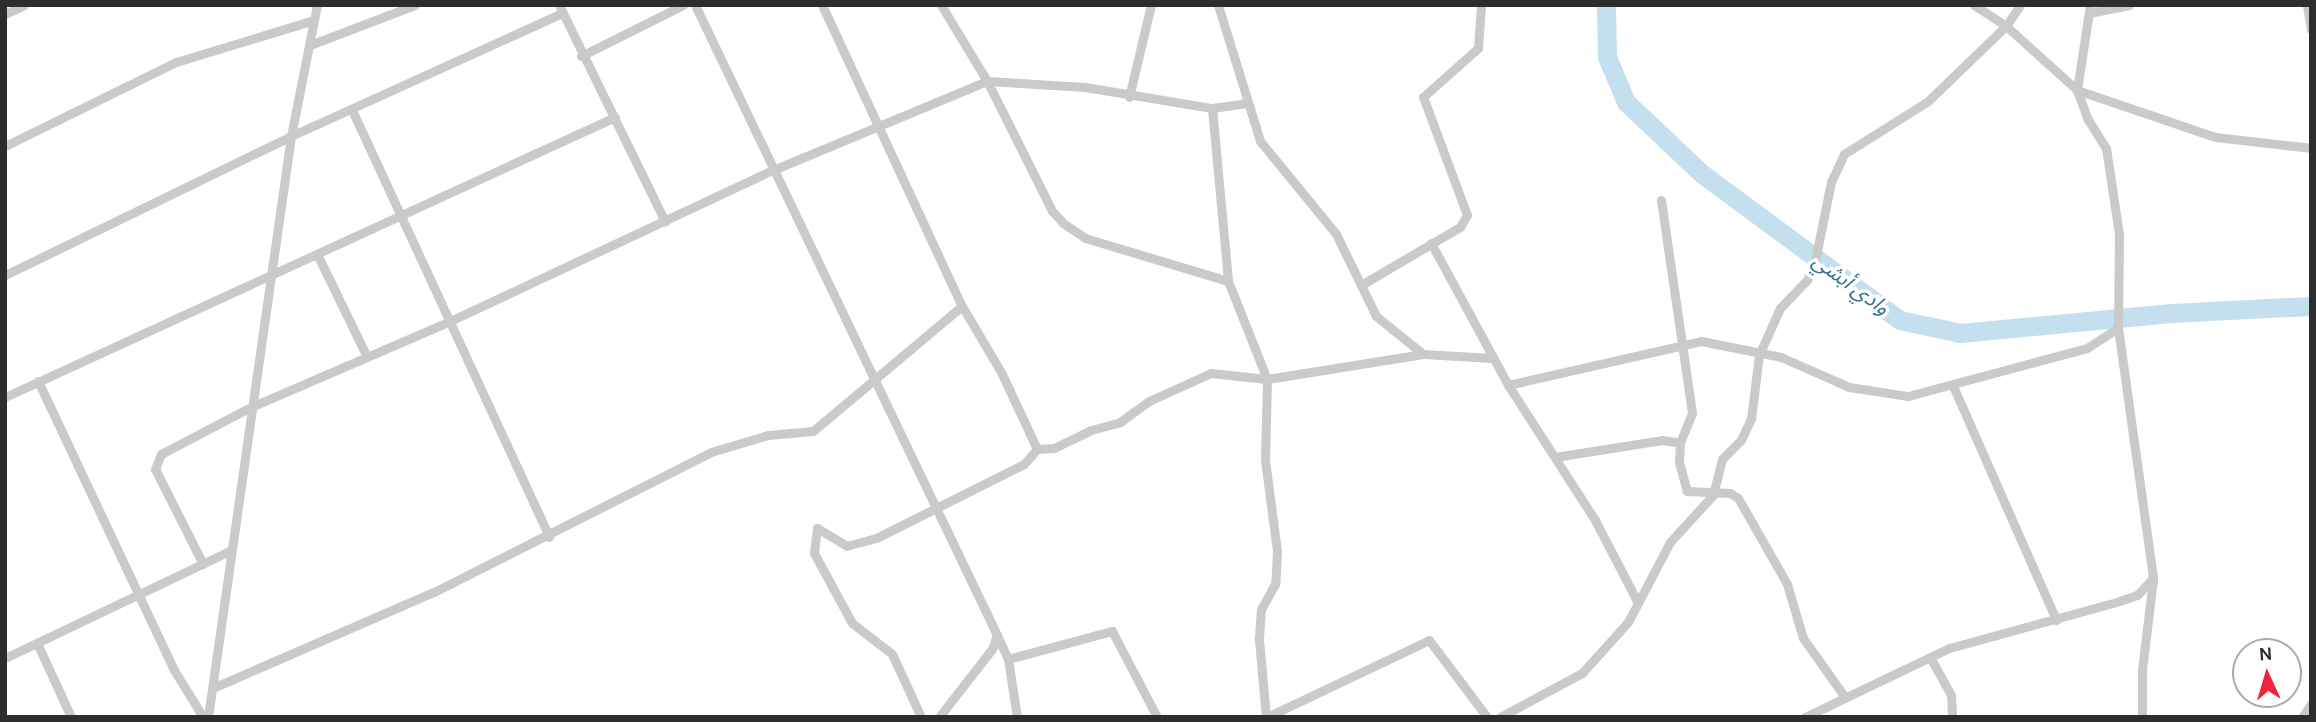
<!DOCTYPE html>
<meta charset="utf-8">
<style>
body{margin:0}
#map{position:relative;width:2316px;height:722px;overflow:hidden;background:#fff;font-family:Karla,"Noto Sans Arabic",sans-serif}
div>[style]{position:absolute}
.river>*{height:19px;margin:-9.5px;padding:0 9.5px;transform-origin:9.5px;border-radius:9.5px;background:#c4dfed}
.minor>*{height:9px;margin:-4.5px;padding:0 4.5px;transform-origin:4.5px;border-radius:4.5px;background:#cacaca}
span{translate:-50% -50%;white-space:nowrap;text-align:center;line-height:1.15;-webkit-text-stroke:7px #fff;paint-order:stroke}
.water-label{font-size:21px;color:#377393;font-style:italic}
.frame{position:absolute;inset:0;border:7px solid #2d2d2d;pointer-events:none}
.north{position:absolute;left:2232px;top:638px;width:70px;height:70px;box-sizing:border-box;background:#fff;border:2px solid #ababab;border-radius:50%;rotate:356deg;font-size:19px;font-weight:700;line-height:28px;text-align:center;color:#2d2d2d}
.north::after{content:'';display:block;margin:auto;width:24px;height:32px;background:#ee253d;clip-path:polygon(50% 0,100% 100%,50% 72%,0 100%)}
</style>
<div id="map">
<div class="river">
<i style="left:1606px;top:5px;width:52px;rotate:88.9deg"></i>
<i style="left:1607px;top:57px;width:49px;rotate:67.1deg"></i>
<i style="left:1626px;top:102px;width:103px;rotate:43.4deg"></i>
<i style="left:1701px;top:173px;width:247px;rotate:36.5deg"></i>
<i style="left:1900px;top:320px;width:61px;rotate:12.2deg"></i>
<i style="left:1960px;top:333px;width:212px;rotate:-5.4deg"></i>
<i style="left:2171px;top:313px;width:140px;rotate:-2.9deg"></i>
</div>
<div class="minor">
<i style="left:559px;top:5px;width:241px;rotate:63.9deg"></i>
<i style="left:695px;top:5px;width:694px;rotate:64.39deg"></i>
<i style="left:995px;top:631px;width:31px;rotate:65deg"></i>
<i style="left:1008px;top:659px;width:59px;rotate:81.2deg"></i>
<i style="left:822px;top:5px;width:332px;rotate:65.1deg"></i>
<i style="left:962px;top:306px;width:79px;rotate:59.5deg"></i>
<i style="left:1002px;top:374px;width:83px;rotate:65deg"></i>
<i style="left:1037px;top:449px;width:20px;rotate:131deg"></i>
<i style="left:1024px;top:464px;width:165px;rotate:153.4deg"></i>
<i style="left:876px;top:538px;width:30px;rotate:165deg"></i>
<i style="left:847px;top:546px;width:35px;rotate:-149deg"></i>
<i style="left:817px;top:528px;width:25px;rotate:97deg"></i>
<i style="left:814px;top:553px;width:80px;rotate:61.5deg"></i>
<i style="left:852px;top:623px;width:51px;rotate:37.8deg"></i>
<i style="left:892px;top:654px;width:69px;rotate:65.3deg"></i>
<i style="left:941px;top:5px;width:89px;rotate:58.8deg"></i>
<i style="left:987px;top:81px;width:145px;rotate:63.4deg"></i>
<i style="left:1052px;top:211px;width:16px;rotate:47deg"></i>
<i style="left:1063px;top:223px;width:27px;rotate:34deg"></i>
<i style="left:1085px;top:238px;width:149px;rotate:16.7deg"></i>
<i style="left:1218px;top:5px;width:142px;rotate:72.8deg"></i>
<i style="left:1260px;top:141px;width:120px;rotate:50.7deg"></i>
<i style="left:1336px;top:234px;width:91px;rotate:64deg"></i>
<i style="left:1376px;top:316px;width:60px;rotate:39deg"></i>
<i style="left:1423px;top:354px;width:69px;rotate:3.3deg"></i>
<i style="left:1974px;top:5px;width:38px;rotate:33deg"></i>
<i style="left:2006px;top:26px;width:96px;rotate:42deg"></i>
<i style="left:2077px;top:90px;width:146px;rotate:18.8deg"></i>
<i style="left:2215px;top:137px;width:97px;rotate:6.5deg"></i>
<i style="left:2090px;top:5px;width:86px;rotate:98.7deg"></i>
<i style="left:2077px;top:90px;width:30px;rotate:70deg"></i>
<i style="left:2087px;top:118px;width:36px;rotate:58deg"></i>
<i style="left:2106px;top:148px;width:87px;rotate:81.4deg"></i>
<i style="left:2119px;top:234px;width:94px;rotate:90.6deg"></i>
<i style="left:2307px;top:5px;width:25px;rotate:81deg"></i>
<i style="left:2089px;top:13px;width:41px;rotate:-11.3deg"></i>
<i style="left:5px;top:14px;width:21px;rotate:-25deg"></i>
<i style="left:310px;top:45px;width:112px;rotate:-20.9deg"></i>
<i style="left:581px;top:56px;width:114px;rotate:-26.6deg"></i>
<i style="left:1129px;top:97px;width:95px;rotate:-76.6deg"></i>
<i style="left:1212px;top:108px;width:174px;rotate:84.7deg"></i>
<i style="left:1228px;top:281px;width:105px;rotate:68.3deg"></i>
<i style="left:1267px;top:379px;width:81px;rotate:91.4deg"></i>
<i style="left:1265px;top:460px;width:92px;rotate:82.5deg"></i>
<i style="left:1277px;top:551px;width:33px;rotate:93deg"></i>
<i style="left:1275px;top:584px;width:29px;rotate:119deg"></i>
<i style="left:1261px;top:609px;width:31px;rotate:94deg"></i>
<i style="left:1259px;top:640px;width:77px;rotate:84.8deg"></i>
<i style="left:352px;top:110px;width:470px;rotate:65.2deg"></i>
<i style="left:5px;top:146px;width:191px;rotate:-26.2deg"></i>
<i style="left:176px;top:62px;width:144px;rotate:-16.9deg"></i>
<i style="left:1661px;top:200px;width:215px;rotate:81.7deg"></i>
<i style="left:1692px;top:413px;width:32px;rotate:112deg"></i>
<i style="left:1680px;top:443px;width:19px;rotate:93deg"></i>
<i style="left:1679px;top:462px;width:30px;rotate:75deg"></i>
<i style="left:1687px;top:491px;width:43px;rotate:2.7deg"></i>
<i style="left:1730px;top:493px;width:9px;rotate:32deg"></i>
<i style="left:1738px;top:498px;width:99px;rotate:60.3deg"></i>
<i style="left:1787px;top:584px;width:56px;rotate:73.5deg"></i>
<i style="left:1803px;top:638px;width:71px;rotate:54.7deg"></i>
<i style="left:1431px;top:243px;width:162px;rotate:61.5deg"></i>
<i style="left:1508px;top:385px;width:161px;rotate:57.2deg"></i>
<i style="left:1595px;top:520px;width:93px;rotate:62.6deg"></i>
<i style="left:318px;top:256px;width:112px;rotate:64.1deg"></i>
<i style="left:5px;top:275px;width:318px;rotate:-25.9deg"></i>
<i style="left:291px;top:136px;width:298px;rotate:-24.4deg"></i>
<i style="left:1361px;top:285px;width:115px;rotate:-30.4deg"></i>
<i style="left:1460px;top:227px;width:14px;rotate:-60deg"></i>
<i style="left:1467px;top:215px;width:126px;rotate:-110.4deg"></i>
<i style="left:1423px;top:97px;width:74px;rotate:-41.7deg"></i>
<i style="left:1478px;top:48px;width:43px;rotate:-86deg"></i>
<i style="left:38px;top:381px;width:319px;rotate:64.8deg"></i>
<i style="left:174px;top:670px;width:55px;rotate:58.3deg"></i>
<i style="left:1508px;top:385px;width:198px;rotate:-12.8deg"></i>
<i style="left:1701px;top:341px;width:82px;rotate:11.3deg"></i>
<i style="left:1781px;top:357px;width:74px;rotate:23.8deg"></i>
<i style="left:1849px;top:387px;width:60px;rotate:8.7deg"></i>
<i style="left:1908px;top:396px;width:185px;rotate:-15deg"></i>
<i style="left:2087px;top:348px;width:37px;rotate:-33deg"></i>
<i style="left:2118px;top:328px;width:252px;rotate:82deg"></i>
<i style="left:2153px;top:578px;width:23px;rotate:133deg"></i>
<i style="left:2137px;top:595px;width:18px;rotate:161deg"></i>
<i style="left:2120px;top:601px;width:177px;rotate:164.6deg"></i>
<i style="left:1949px;top:648px;width:160px;rotate:154.4deg"></i>
<i style="left:1953px;top:386px;width:256px;rotate:66.2deg"></i>
<i style="left:5px;top:397px;width:671px;rotate:-24.66deg"></i>
<i style="left:1037px;top:449px;width:17px;rotate:-3deg"></i>
<i style="left:1054px;top:448px;width:41px;rotate:-25.9deg"></i>
<i style="left:1091px;top:430px;width:30px;rotate:-15deg"></i>
<i style="left:1120px;top:422px;width:36px;rotate:-36deg"></i>
<i style="left:1149px;top:401px;width:68px;rotate:-24.3deg"></i>
<i style="left:1211px;top:373px;width:56px;rotate:6.1deg"></i>
<i style="left:1267px;top:379px;width:158px;rotate:-9.1deg"></i>
<i style="left:1555px;top:457px;width:108px;rotate:-9deg"></i>
<i style="left:1662px;top:440px;width:18px;rotate:9deg"></i>
<i style="left:203px;top:564px;width:106px;rotate:-116.8deg"></i>
<i style="left:155px;top:469px;width:16px;rotate:-68deg"></i>
<i style="left:161px;top:454px;width:104px;rotate:-27.6deg"></i>
<i style="left:253px;top:406px;width:212px;rotate:-23.3deg"></i>
<i style="left:448px;top:322px;width:359px;rotate:-25.1deg"></i>
<i style="left:773px;top:170px;width:232px;rotate:-22.6deg"></i>
<i style="left:987px;top:81px;width:98px;rotate:3.5deg"></i>
<i style="left:1085px;top:87px;width:129px;rotate:9.4deg"></i>
<i style="left:1212px;top:108px;width:35px;rotate:-8deg"></i>
<i style="left:37px;top:643px;width:81px;rotate:65.3deg"></i>
<i style="left:1930px;top:657px;width:43px;rotate:61.1deg"></i>
<i style="left:1951px;top:695px;width:22px;rotate:87deg"></i>
<i style="left:5px;top:658px;width:248px;rotate:-25.5deg"></i>
<i style="left:1008px;top:659px;width:108px;rotate:-15.1deg"></i>
<i style="left:1112px;top:631px;width:97px;rotate:62.4deg"></i>
<i style="left:215px;top:687px;width:239px;rotate:-23.5deg"></i>
<i style="left:434px;top:592px;width:310px;rotate:-26.8deg"></i>
<i style="left:711px;top:452px;width:59px;rotate:-16.6deg"></i>
<i style="left:768px;top:435px;width:45px;rotate:-5.1deg"></i>
<i style="left:813px;top:431px;width:194px;rotate:-40deg"></i>
<i style="left:208px;top:717px;width:587px;rotate:-81.87deg"></i>
<i style="left:291px;top:136px;width:134px;rotate:-78.8deg"></i>
<i style="left:939px;top:717px;width:86px;rotate:-52.1deg"></i>
<i style="left:992px;top:649px;width:15px;rotate:-70deg"></i>
<i style="left:1267px;top:717px;width:179px;rotate:-25.4deg"></i>
<i style="left:1429px;top:640px;width:96px;rotate:53deg"></i>
<i style="left:1500px;top:717px;width:93px;rotate:-28.2deg"></i>
<i style="left:1582px;top:673px;width:69px;rotate:-48deg"></i>
<i style="left:1628px;top:622px;width:90px;rotate:-62.3deg"></i>
<i style="left:1670px;top:542px;width:64px;rotate:-47.5deg"></i>
<i style="left:1713px;top:495px;width:37px;rotate:-76deg"></i>
<i style="left:1722px;top:459px;width:27px;rotate:-45deg"></i>
<i style="left:1741px;top:440px;width:23px;rotate:-65deg"></i>
<i style="left:1751px;top:419px;width:64px;rotate:-82.9deg"></i>
<i style="left:1759px;top:355px;width:51px;rotate:-65.9deg"></i>
<i style="left:1780px;top:308px;width:39px;rotate:-46deg"></i>
<i style="left:1807px;top:280px;width:21px;rotate:-67deg"></i>
<i style="left:1815px;top:261px;width:81px;rotate:-78.6deg"></i>
<i style="left:1831px;top:182px;width:31px;rotate:-65deg"></i>
<i style="left:1844px;top:154px;width:99px;rotate:-32.2deg"></i>
<i style="left:1928px;top:101px;width:108px;rotate:-43.9deg"></i>
<i style="left:2006px;top:26px;width:25px;rotate:-56deg"></i>
<i style="left:2142px;top:717px;width:47px;rotate:-90deg"></i>
<i style="left:2142px;top:670px;width:92px;rotate:-83.1deg"></i>
<i style="left:2302px;top:717px;width:16px;rotate:-55deg"></i>
</div>
<div class="water-label">
<span style="left:1851px;top:284px;rotate:36deg">وادي أبشي</span>
</div>
<div class="frame"></div>
<div class="north">N</div>
</div>
